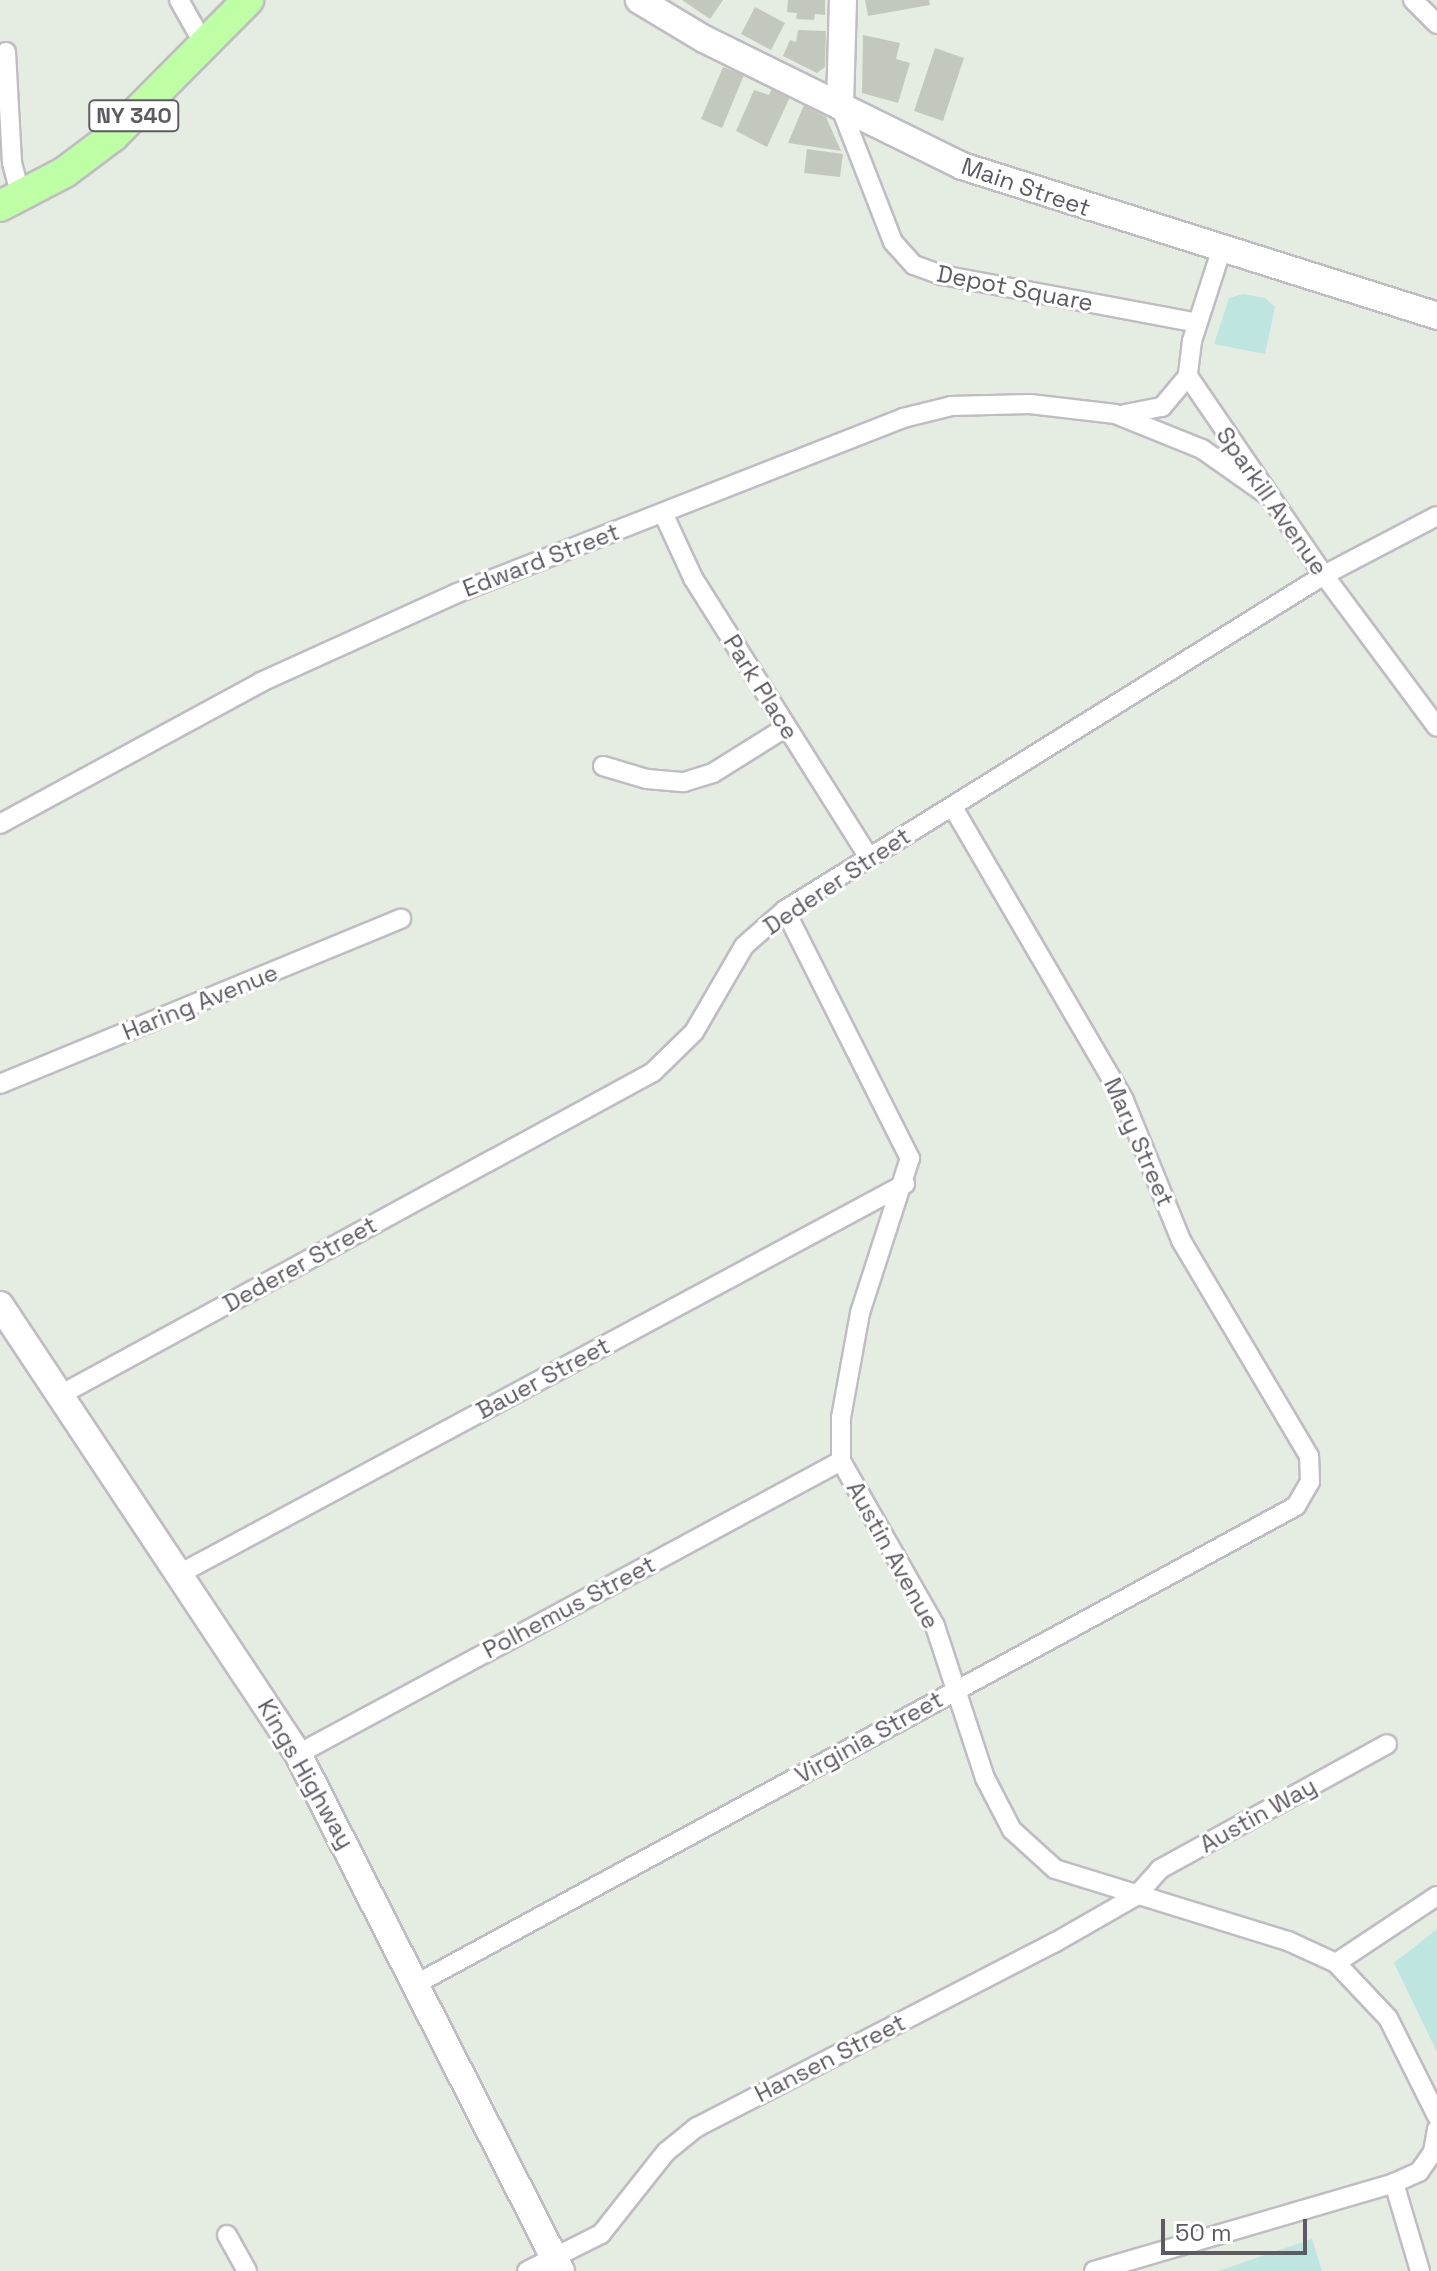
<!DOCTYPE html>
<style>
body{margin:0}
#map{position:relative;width:1437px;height:2271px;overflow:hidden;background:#e5ede2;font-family:"Space Grotesk",sans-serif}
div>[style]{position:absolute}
.green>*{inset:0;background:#bee5e0}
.building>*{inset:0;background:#c2c8be}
.roads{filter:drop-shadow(2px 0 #c0bcc3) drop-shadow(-2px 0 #c0bcc3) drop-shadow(0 2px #c0bcc3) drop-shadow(0 -2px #c0bcc3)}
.street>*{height:18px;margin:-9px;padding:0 9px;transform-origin:9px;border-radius:9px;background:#fff}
.secondary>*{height:26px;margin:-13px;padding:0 13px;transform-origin:13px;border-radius:13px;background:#fff}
.primary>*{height:30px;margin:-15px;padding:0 15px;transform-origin:15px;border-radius:15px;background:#befea5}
span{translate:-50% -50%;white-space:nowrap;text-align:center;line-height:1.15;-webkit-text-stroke:6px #fff;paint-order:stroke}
.shield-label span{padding:2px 6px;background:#fff;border:2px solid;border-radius:6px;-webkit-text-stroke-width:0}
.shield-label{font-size:22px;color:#5e5a62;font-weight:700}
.street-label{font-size:24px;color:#5e5a62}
.scale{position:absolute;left:1161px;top:2219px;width:146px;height:36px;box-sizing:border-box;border:4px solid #5e5a62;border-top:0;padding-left:10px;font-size:24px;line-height:28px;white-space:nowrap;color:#5e5a62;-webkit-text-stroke:6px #fff;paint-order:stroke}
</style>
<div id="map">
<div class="green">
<i style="clip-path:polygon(1243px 294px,1265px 298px,1275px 307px,1265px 354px,1214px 344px,1229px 298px)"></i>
<i style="clip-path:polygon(1437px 1929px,1437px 2052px,1394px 1963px)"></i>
<i style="clip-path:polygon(1312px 2239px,1322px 2271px,1218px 2271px)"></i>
</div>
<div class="building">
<i style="clip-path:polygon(682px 0,723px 0,710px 19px)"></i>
<i style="clip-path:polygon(788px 0,825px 0,825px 15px,815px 14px,814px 20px,796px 19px,797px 13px,787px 12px)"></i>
<i style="clip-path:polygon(865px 0,929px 0,930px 5px,868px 16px)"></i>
<i style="clip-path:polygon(755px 7px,785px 23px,771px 50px,741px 34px)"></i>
<i style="clip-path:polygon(798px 30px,826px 31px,825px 67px,817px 73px,783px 56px,790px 40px,796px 42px)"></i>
<i style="clip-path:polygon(863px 35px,900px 43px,896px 59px,910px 63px,898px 103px,862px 93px)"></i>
<i style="clip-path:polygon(935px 48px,964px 58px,943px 121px,914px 111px)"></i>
<i style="clip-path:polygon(723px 67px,744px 75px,722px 128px,701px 119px)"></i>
<i style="clip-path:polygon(772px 89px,790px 97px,767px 147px,736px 131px,754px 90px,769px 95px)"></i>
<i style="clip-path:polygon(804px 105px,826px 117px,841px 151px,788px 143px)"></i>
<i style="clip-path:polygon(807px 149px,843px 154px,840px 177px,804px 173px)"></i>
</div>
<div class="roads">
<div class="street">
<i style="left:179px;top:0;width:53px;rotate:60.5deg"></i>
<i style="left:1413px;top:0;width:34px;rotate:45deg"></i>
<i style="left:6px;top:52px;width:111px;rotate:86.9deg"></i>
<i style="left:12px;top:163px;width:35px;rotate:75deg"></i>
<i style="left:840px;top:106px;width:146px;rotate:68.7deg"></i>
<i style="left:893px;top:242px;width:31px;rotate:48deg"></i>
<i style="left:914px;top:265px;width:30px;rotate:20deg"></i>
<i style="left:942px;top:275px;width:260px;rotate:10.6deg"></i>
<i style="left:1221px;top:251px;width:95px;rotate:107.9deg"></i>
<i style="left:1192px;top:341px;width:35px;rotate:97deg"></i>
<i style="left:1188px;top:376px;width:241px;rotate:55.7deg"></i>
<i style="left:1324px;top:575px;width:189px;rotate:53.4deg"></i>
<i style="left:1125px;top:414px;width:38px;rotate:-11deg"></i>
<i style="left:1162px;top:407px;width:40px;rotate:-50deg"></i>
<i style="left:663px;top:513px;width:72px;rotate:65.2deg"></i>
<i style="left:693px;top:578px;width:328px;rotate:57.8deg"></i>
<i style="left:603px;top:766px;width:46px;rotate:16.5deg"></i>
<i style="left:647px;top:779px;width:37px;rotate:5deg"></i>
<i style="left:684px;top:782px;width:30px;rotate:-17deg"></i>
<i style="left:713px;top:773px;width:85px;rotate:-32deg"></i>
<i style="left:0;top:824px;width:297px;rotate:-28.5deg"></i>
<i style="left:261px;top:682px;width:215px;rotate:-24.4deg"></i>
<i style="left:457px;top:593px;width:479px;rotate:-21.4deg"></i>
<i style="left:903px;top:418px;width:49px;rotate:-14deg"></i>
<i style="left:951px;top:406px;width:79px;rotate:-1.5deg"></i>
<i style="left:1030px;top:404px;width:86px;rotate:6.7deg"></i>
<i style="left:1115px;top:414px;width:94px;rotate:21.9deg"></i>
<i style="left:1202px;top:449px;width:78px;rotate:35.1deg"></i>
<i style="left:785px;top:910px;width:278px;rotate:63.3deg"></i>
<i style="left:910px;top:1158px;width:163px;rotate:107.9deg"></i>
<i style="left:860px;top:1313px;width:107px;rotate:100.3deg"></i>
<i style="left:841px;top:1418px;width:43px;rotate:90deg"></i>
<i style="left:841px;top:1461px;width:190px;rotate:60.3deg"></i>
<i style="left:935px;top:1626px;width:160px;rotate:71.8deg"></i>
<i style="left:985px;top:1778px;width:59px;rotate:62.6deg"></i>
<i style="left:1012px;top:1830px;width:58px;rotate:42.2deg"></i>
<i style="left:1055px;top:1869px;width:244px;rotate:17.2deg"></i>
<i style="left:1288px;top:1941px;width:53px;rotate:24.6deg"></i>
<i style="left:1336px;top:1963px;width:76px;rotate:46.6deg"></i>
<i style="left:1388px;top:2018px;width:110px;rotate:63.4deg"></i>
<i style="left:0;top:1084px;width:434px;rotate:-22.4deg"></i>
<i style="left:62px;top:1394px;width:673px;rotate:-28.58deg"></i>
<i style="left:653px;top:1072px;width:57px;rotate:-44.3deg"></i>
<i style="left:694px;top:1032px;width:99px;rotate:-59.8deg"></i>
<i style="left:744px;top:946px;width:55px;rotate:-41.3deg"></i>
<i style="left:785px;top:910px;width:635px;rotate:-31.86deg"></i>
<i style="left:1324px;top:575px;width:127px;rotate:-27.6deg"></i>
<i style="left:181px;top:1573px;width:822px;rotate:-28.25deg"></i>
<i style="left:298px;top:1754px;width:617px;rotate:-28.35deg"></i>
<i style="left:1336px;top:1963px;width:121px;rotate:-33.6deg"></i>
<i style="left:418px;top:1983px;width:999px;rotate:-28.51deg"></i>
<i style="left:1296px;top:1506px;width:28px;rotate:-60deg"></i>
<i style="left:1310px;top:1482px;width:26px;rotate:-92deg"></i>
<i style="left:1309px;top:1456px;width:251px;rotate:-120.7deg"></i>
<i style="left:1181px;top:1240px;width:151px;rotate:-112.2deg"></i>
<i style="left:1124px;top:1100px;width:339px;rotate:-120.3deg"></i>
<i style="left:1394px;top:2183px;width:92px;rotate:73.5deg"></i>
<i style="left:227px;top:2235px;width:41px;rotate:60.9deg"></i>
<i style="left:527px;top:2271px;width:83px;rotate:-26.6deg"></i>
<i style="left:601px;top:2234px;width:105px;rotate:-51.6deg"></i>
<i style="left:666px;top:2152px;width:40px;rotate:-39deg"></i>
<i style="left:697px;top:2127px;width:402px;rotate:-27.3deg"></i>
<i style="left:1054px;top:1943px;width:95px;rotate:-29.8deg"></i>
<i style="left:1136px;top:1896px;width:36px;rotate:-48deg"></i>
<i style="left:1160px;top:1869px;width:259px;rotate:-28.8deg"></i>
<i style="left:1094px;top:2271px;width:313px;rotate:-16.3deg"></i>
<i style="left:1394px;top:2183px;width:27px;rotate:-24deg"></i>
<i style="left:1419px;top:2172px;width:24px;rotate:-55deg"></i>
<i style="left:1433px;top:2152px;width:23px;rotate:-80deg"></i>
</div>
<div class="secondary">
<i style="left:639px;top:0;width:76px;rotate:31deg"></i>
<i style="left:704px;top:39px;width:288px;rotate:26.2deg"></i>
<i style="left:962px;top:166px;width:498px;rotate:17.5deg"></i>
<i style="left:840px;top:106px;width:106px;rotate:-88.4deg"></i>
<i style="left:0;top:1305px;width:539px;rotate:56.43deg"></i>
<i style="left:298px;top:1754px;width:580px;rotate:63.04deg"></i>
</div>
<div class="primary">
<i style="left:0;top:206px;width:73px;rotate:-27.6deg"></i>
<i style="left:65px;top:172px;width:60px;rotate:-36.9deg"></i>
<i style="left:113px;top:136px;width:192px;rotate:-45.2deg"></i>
</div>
</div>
<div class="shield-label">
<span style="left:134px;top:116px">NY 340</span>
</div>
<div class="street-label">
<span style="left:1026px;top:187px;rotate:19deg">Main Street</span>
<span style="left:1015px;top:288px;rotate:11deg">Depot Square</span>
<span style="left:1272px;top:501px;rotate:55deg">Sparkill Avenue</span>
<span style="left:541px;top:560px;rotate:-21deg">Edward Street</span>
<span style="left:761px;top:687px;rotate:58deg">Park Place</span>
<span style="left:837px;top:881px;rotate:-34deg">Dederer Street</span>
<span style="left:200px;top:1002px;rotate:-22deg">Haring Avenue</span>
<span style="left:1139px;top:1142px;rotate:66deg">Mary Street</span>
<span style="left:300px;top:1264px;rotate:-29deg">Dederer Street</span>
<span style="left:543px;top:1378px;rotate:-28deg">Bauer Street</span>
<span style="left:893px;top:1555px;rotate:61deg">Austin Avenue</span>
<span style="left:569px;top:1607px;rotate:-28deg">Polhemus Street</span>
<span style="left:869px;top:1737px;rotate:-29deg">Virginia Street</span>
<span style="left:306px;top:1774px;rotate:60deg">Kings Highway</span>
<span style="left:1258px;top:1815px;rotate:-29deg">Austin Way</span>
<span style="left:830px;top:2058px;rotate:-27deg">Hansen Street</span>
</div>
<div class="scale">50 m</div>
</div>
